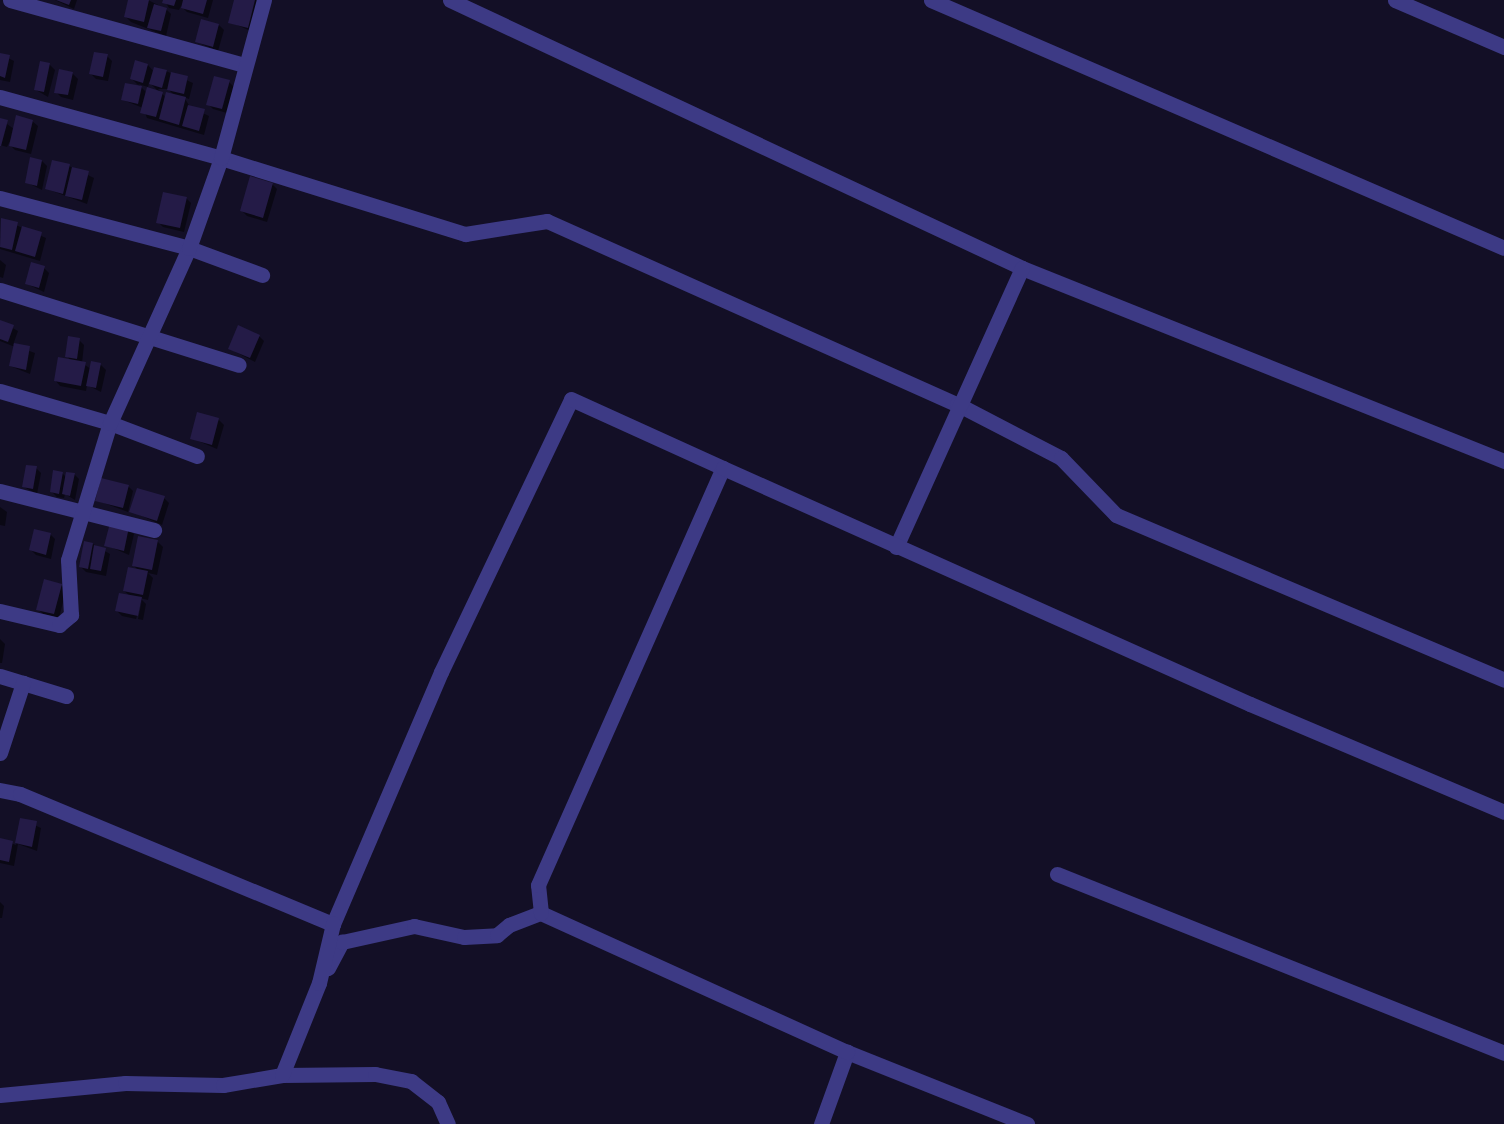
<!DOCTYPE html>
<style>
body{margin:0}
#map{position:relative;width:1504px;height:1124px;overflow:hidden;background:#130f26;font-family:"Roboto Condensed",sans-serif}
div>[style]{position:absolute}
.shadow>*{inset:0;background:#0007}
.building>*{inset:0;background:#241b47}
.street>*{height:15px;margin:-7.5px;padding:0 7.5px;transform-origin:7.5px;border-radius:7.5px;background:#3d3a85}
span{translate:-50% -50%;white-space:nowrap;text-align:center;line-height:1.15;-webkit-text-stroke:4.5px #130f26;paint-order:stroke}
</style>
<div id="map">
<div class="shadow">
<i style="clip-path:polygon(55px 0,77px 0,74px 9px)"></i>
<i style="clip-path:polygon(130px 0,148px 0,166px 9px,171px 14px,166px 36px,131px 22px,126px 17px)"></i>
<i style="clip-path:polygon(164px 0,213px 0,208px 18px,187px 12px,181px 6px,179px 10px,169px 8px)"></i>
<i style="clip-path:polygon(236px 0,256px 0,260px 4px,253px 32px,230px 22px)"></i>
<i style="clip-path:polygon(219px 25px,224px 30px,218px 51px,197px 42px)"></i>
<i style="clip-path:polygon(0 54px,14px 61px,10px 82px,0 80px)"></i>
<i style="clip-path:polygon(107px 56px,112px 61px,108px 81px,96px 79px,91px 74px)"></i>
<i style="clip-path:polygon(49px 64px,55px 70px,48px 97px,36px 90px)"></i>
<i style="clip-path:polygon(evenodd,148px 65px,154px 72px,166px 71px,193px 83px,189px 99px,184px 97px,190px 107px,209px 116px,204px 135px,147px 118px,143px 108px,123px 100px,140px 87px,132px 79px,148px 65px,149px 82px,160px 93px,147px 93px,138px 84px,148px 87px,149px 82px,148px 65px,158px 89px,168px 89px,174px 95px,166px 98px,158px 89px)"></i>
<i style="clip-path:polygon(72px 73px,78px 79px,73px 100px,61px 97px,56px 92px)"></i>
<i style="clip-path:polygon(229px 82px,234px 87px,227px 113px,213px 109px,208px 104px)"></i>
<i style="clip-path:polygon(0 119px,14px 129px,32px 121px,38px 126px,31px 154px,15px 150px,10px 145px,12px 137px,7px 147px,0 145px)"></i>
<i style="clip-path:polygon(42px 161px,47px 166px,42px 190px,26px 182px)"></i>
<i style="clip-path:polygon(69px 166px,94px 178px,87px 204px,47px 189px)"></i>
<i style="clip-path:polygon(272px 184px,277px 189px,267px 222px,247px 216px,242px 211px)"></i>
<i style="clip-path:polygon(186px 198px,191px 203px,184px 232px,163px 227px,158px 222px)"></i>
<i style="clip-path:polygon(2px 219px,46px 238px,40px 261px,0 249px)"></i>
<i style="clip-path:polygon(0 260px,6px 265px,3px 278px,0 277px)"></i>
<i style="clip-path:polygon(44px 268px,49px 273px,44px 292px,27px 284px)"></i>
<i style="clip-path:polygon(0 321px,18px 331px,13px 345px,35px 353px,30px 374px,10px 366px,15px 347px,0 341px)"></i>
<i style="clip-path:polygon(259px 336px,264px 341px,255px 362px,230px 349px)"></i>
<i style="clip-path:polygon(79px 340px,84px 345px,82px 363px,91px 369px,101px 365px,106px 370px,101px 392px,87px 385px,86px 391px,60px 386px,55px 380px,71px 361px,67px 356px)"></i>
<i style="clip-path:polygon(219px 420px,224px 425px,217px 449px,191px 438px)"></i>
<i style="clip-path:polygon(36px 468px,41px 473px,37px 494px,24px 487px)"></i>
<i style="clip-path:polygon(62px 473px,67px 478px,74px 474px,79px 479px,75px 500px,65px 494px,64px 498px,57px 497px,52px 492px)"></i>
<i style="clip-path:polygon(128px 486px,133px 491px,128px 512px,96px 500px)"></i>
<i style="clip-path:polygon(164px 498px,169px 503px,162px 525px,131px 511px)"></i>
<i style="clip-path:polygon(0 507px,7px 512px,5px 526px,0 525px)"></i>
<i style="clip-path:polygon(128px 529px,134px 534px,129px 555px,106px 545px)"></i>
<i style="clip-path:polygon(50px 534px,55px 539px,51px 559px,36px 555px,31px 550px)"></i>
<i style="clip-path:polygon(157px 541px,163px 547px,157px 575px,148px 573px,153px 578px,148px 600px,140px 598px,146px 604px,143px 620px,138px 619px,142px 600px,136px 619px,122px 616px,117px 611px,130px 596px,124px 591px,139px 571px,134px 566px)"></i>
<i style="clip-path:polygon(93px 544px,110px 554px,106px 576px,86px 572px,81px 567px)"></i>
<i style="clip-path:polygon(61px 585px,66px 590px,59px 618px,43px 614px,38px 609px)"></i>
<i style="clip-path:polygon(0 639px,5px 644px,2px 663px,0 663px)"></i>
<i style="clip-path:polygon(21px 819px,41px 828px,37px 851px,18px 844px,14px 866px,0 863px,0 839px,16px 845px)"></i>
<i style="clip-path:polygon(0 902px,4px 906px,2px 918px,0 918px)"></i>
</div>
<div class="building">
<i style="clip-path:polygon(56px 0,71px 0,69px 5px)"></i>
<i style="clip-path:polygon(128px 0,149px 0,144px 22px,124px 17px)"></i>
<i style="clip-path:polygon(163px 0,176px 0,174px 6px,162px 3px)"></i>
<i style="clip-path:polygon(183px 0,207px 0,203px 14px,181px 8px)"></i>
<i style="clip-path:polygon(234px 0,255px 0,248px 28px,228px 23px)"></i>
<i style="clip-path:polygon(154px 4px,167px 8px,161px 31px,147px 28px)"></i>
<i style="clip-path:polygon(201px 19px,219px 24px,213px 47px,195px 42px)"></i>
<i style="clip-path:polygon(94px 52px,108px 54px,103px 77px,89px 74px)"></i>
<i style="clip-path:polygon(0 53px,10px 55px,5px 78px,0 76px)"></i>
<i style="clip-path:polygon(135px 60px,148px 64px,143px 83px,130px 79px)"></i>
<i style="clip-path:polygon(40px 61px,50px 63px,44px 92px,34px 90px)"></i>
<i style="clip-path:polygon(154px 67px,167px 70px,162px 88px,149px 84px)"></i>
<i style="clip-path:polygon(59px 69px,73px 72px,68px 95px,54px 93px)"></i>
<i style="clip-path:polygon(171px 72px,188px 76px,184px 94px,167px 90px)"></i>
<i style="clip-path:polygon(214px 76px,230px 80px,222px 109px,206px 105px)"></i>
<i style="clip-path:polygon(125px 83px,142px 86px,138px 104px,121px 100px)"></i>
<i style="clip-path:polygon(147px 87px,163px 92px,156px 117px,140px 113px)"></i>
<i style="clip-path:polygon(166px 92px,186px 97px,179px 125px,159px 119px)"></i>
<i style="clip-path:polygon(188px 105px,205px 109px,199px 131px,182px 126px)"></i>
<i style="clip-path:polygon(16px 115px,33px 120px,26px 150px,9px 146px)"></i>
<i style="clip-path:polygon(0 118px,8px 120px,1px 146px,0 146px)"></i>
<i style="clip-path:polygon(30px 157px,42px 160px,37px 186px,25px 183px)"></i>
<i style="clip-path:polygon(52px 160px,70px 164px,63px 194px,45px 189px)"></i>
<i style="clip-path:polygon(72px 167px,89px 171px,82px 200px,65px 196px)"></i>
<i style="clip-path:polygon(250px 176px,273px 183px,263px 218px,240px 211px)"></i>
<i style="clip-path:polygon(163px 192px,187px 197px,180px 228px,156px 223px)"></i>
<i style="clip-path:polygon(1px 218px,18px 222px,12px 250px,0 247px)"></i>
<i style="clip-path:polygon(22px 226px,42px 232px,35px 257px,15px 251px)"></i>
<i style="clip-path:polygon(31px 262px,45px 266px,39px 288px,25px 284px)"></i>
<i style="clip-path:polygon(0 320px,14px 325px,8px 342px,0 339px)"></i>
<i style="clip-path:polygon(238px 325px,260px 335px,250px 358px,228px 349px)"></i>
<i style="clip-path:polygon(68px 336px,80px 338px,77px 359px,65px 357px)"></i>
<i style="clip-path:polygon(14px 343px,30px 346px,26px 370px,9px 366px)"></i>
<i style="clip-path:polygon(58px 357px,86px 362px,81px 386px,54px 381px)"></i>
<i style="clip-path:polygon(91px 361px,101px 363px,96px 388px,86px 386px)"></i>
<i style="clip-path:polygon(197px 412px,219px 418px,212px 445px,190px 439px)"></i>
<i style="clip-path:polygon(26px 465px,37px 466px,33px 489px,22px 487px)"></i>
<i style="clip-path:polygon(53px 470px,63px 472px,59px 494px,50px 492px)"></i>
<i style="clip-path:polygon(66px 472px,75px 473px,70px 496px,62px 494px)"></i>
<i style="clip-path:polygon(101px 478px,129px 485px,123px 508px,95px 501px)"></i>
<i style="clip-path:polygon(137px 488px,165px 496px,157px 521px,129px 512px)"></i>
<i style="clip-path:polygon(110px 523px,129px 527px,124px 551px,104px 546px)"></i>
<i style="clip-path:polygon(34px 529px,51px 533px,46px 555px,29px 550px)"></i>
<i style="clip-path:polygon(138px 536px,158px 540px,152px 570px,132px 566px)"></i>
<i style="clip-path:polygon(84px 541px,93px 543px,88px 569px,79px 567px)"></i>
<i style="clip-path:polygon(94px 545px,106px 548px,101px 571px,90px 569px)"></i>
<i style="clip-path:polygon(128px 567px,148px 571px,143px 595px,123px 591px)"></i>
<i style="clip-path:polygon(44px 579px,62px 584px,54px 614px,36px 610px)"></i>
<i style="clip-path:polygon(119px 593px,142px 597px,138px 616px,115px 611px)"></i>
<i style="clip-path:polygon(20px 818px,37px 821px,32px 847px,15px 843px)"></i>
<i style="clip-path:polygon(0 838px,13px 841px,9px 862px,0 860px)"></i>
</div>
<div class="street">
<i style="left:10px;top:0;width:244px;rotate:15.5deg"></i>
<i style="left:450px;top:0;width:632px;rotate:25.1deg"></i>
<i style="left:1022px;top:268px;width:519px;rotate:21.82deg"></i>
<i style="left:931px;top:0;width:624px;rotate:23.4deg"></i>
<i style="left:1395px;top:0;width:119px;rotate:23.3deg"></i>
<i style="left:0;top:97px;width:229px;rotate:15.4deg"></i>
<i style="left:221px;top:158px;width:256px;rotate:17.3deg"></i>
<i style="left:465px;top:234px;width:83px;rotate:-9deg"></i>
<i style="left:547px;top:221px;width:449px;rotate:24.1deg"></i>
<i style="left:957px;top:404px;width:117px;rotate:27.4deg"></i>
<i style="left:1061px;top:458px;width:79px;rotate:46deg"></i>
<i style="left:1116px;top:515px;width:422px;rotate:23deg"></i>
<i style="left:0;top:198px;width:196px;rotate:14.8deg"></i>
<i style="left:189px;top:248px;width:78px;rotate:20.3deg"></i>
<i style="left:0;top:290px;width:250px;rotate:17.4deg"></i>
<i style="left:0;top:391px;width:115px;rotate:16.2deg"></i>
<i style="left:110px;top:423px;width:93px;rotate:20.8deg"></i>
<i style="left:0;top:491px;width:159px;rotate:14.2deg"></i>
<i style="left:896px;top:547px;width:306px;rotate:-65.7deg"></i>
<i style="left:0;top:611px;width:61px;rotate:13.3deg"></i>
<i style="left:59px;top:625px;width:16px;rotate:-40deg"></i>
<i style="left:71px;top:615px;width:55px;rotate:-93.1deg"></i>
<i style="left:68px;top:560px;width:143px;rotate:-73deg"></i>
<i style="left:110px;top:423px;width:192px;rotate:-65.7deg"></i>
<i style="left:189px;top:248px;width:96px;rotate:-70.4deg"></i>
<i style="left:221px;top:158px;width:164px;rotate:-74.8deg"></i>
<i style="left:0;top:676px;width:69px;rotate:16.9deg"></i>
<i style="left:0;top:753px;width:74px;rotate:-71.8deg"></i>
<i style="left:0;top:790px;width:20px;rotate:11deg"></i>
<i style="left:20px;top:794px;width:339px;rotate:22.6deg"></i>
<i style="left:333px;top:924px;width:274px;rotate:-66.8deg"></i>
<i style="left:441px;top:672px;width:302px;rotate:-64.5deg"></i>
<i style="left:571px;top:399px;width:167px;rotate:24.4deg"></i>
<i style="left:1057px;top:874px;width:482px;rotate:21.8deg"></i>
<i style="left:328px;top:968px;width:30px;rotate:-62deg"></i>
<i style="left:342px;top:942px;width:74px;rotate:-12.5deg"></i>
<i style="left:414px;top:926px;width:51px;rotate:12.4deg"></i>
<i style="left:464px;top:937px;width:33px;rotate:-3deg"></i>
<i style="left:497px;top:935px;width:16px;rotate:-40deg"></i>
<i style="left:509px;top:925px;width:34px;rotate:-21deg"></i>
<i style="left:847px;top:1052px;width:194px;rotate:21.8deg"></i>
<i style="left:282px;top:1075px;width:93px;rotate:-0.6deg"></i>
<i style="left:375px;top:1074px;width:37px;rotate:11deg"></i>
<i style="left:411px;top:1081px;width:34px;rotate:38deg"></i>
<i style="left:438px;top:1102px;width:24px;rotate:66deg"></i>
<i style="left:0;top:1095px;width:126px;rotate:-5.5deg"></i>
<i style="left:125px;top:1083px;width:98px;rotate:1.2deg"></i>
<i style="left:223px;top:1085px;width:60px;rotate:-9.6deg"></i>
<i style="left:282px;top:1075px;width:99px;rotate:-68.1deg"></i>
<i style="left:319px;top:983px;width:61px;rotate:-76.7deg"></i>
<i style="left:821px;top:1124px;width:77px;rotate:-70.1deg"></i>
<i style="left:847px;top:1052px;width:336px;rotate:-155.6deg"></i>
<i style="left:541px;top:913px;width:28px;rotate:-96deg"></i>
<i style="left:538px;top:885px;width:456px;rotate:-66.1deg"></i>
<i style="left:723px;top:468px;width:577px;rotate:24.12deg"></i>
<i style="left:1250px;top:704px;width:276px;rotate:23deg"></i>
</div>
</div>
